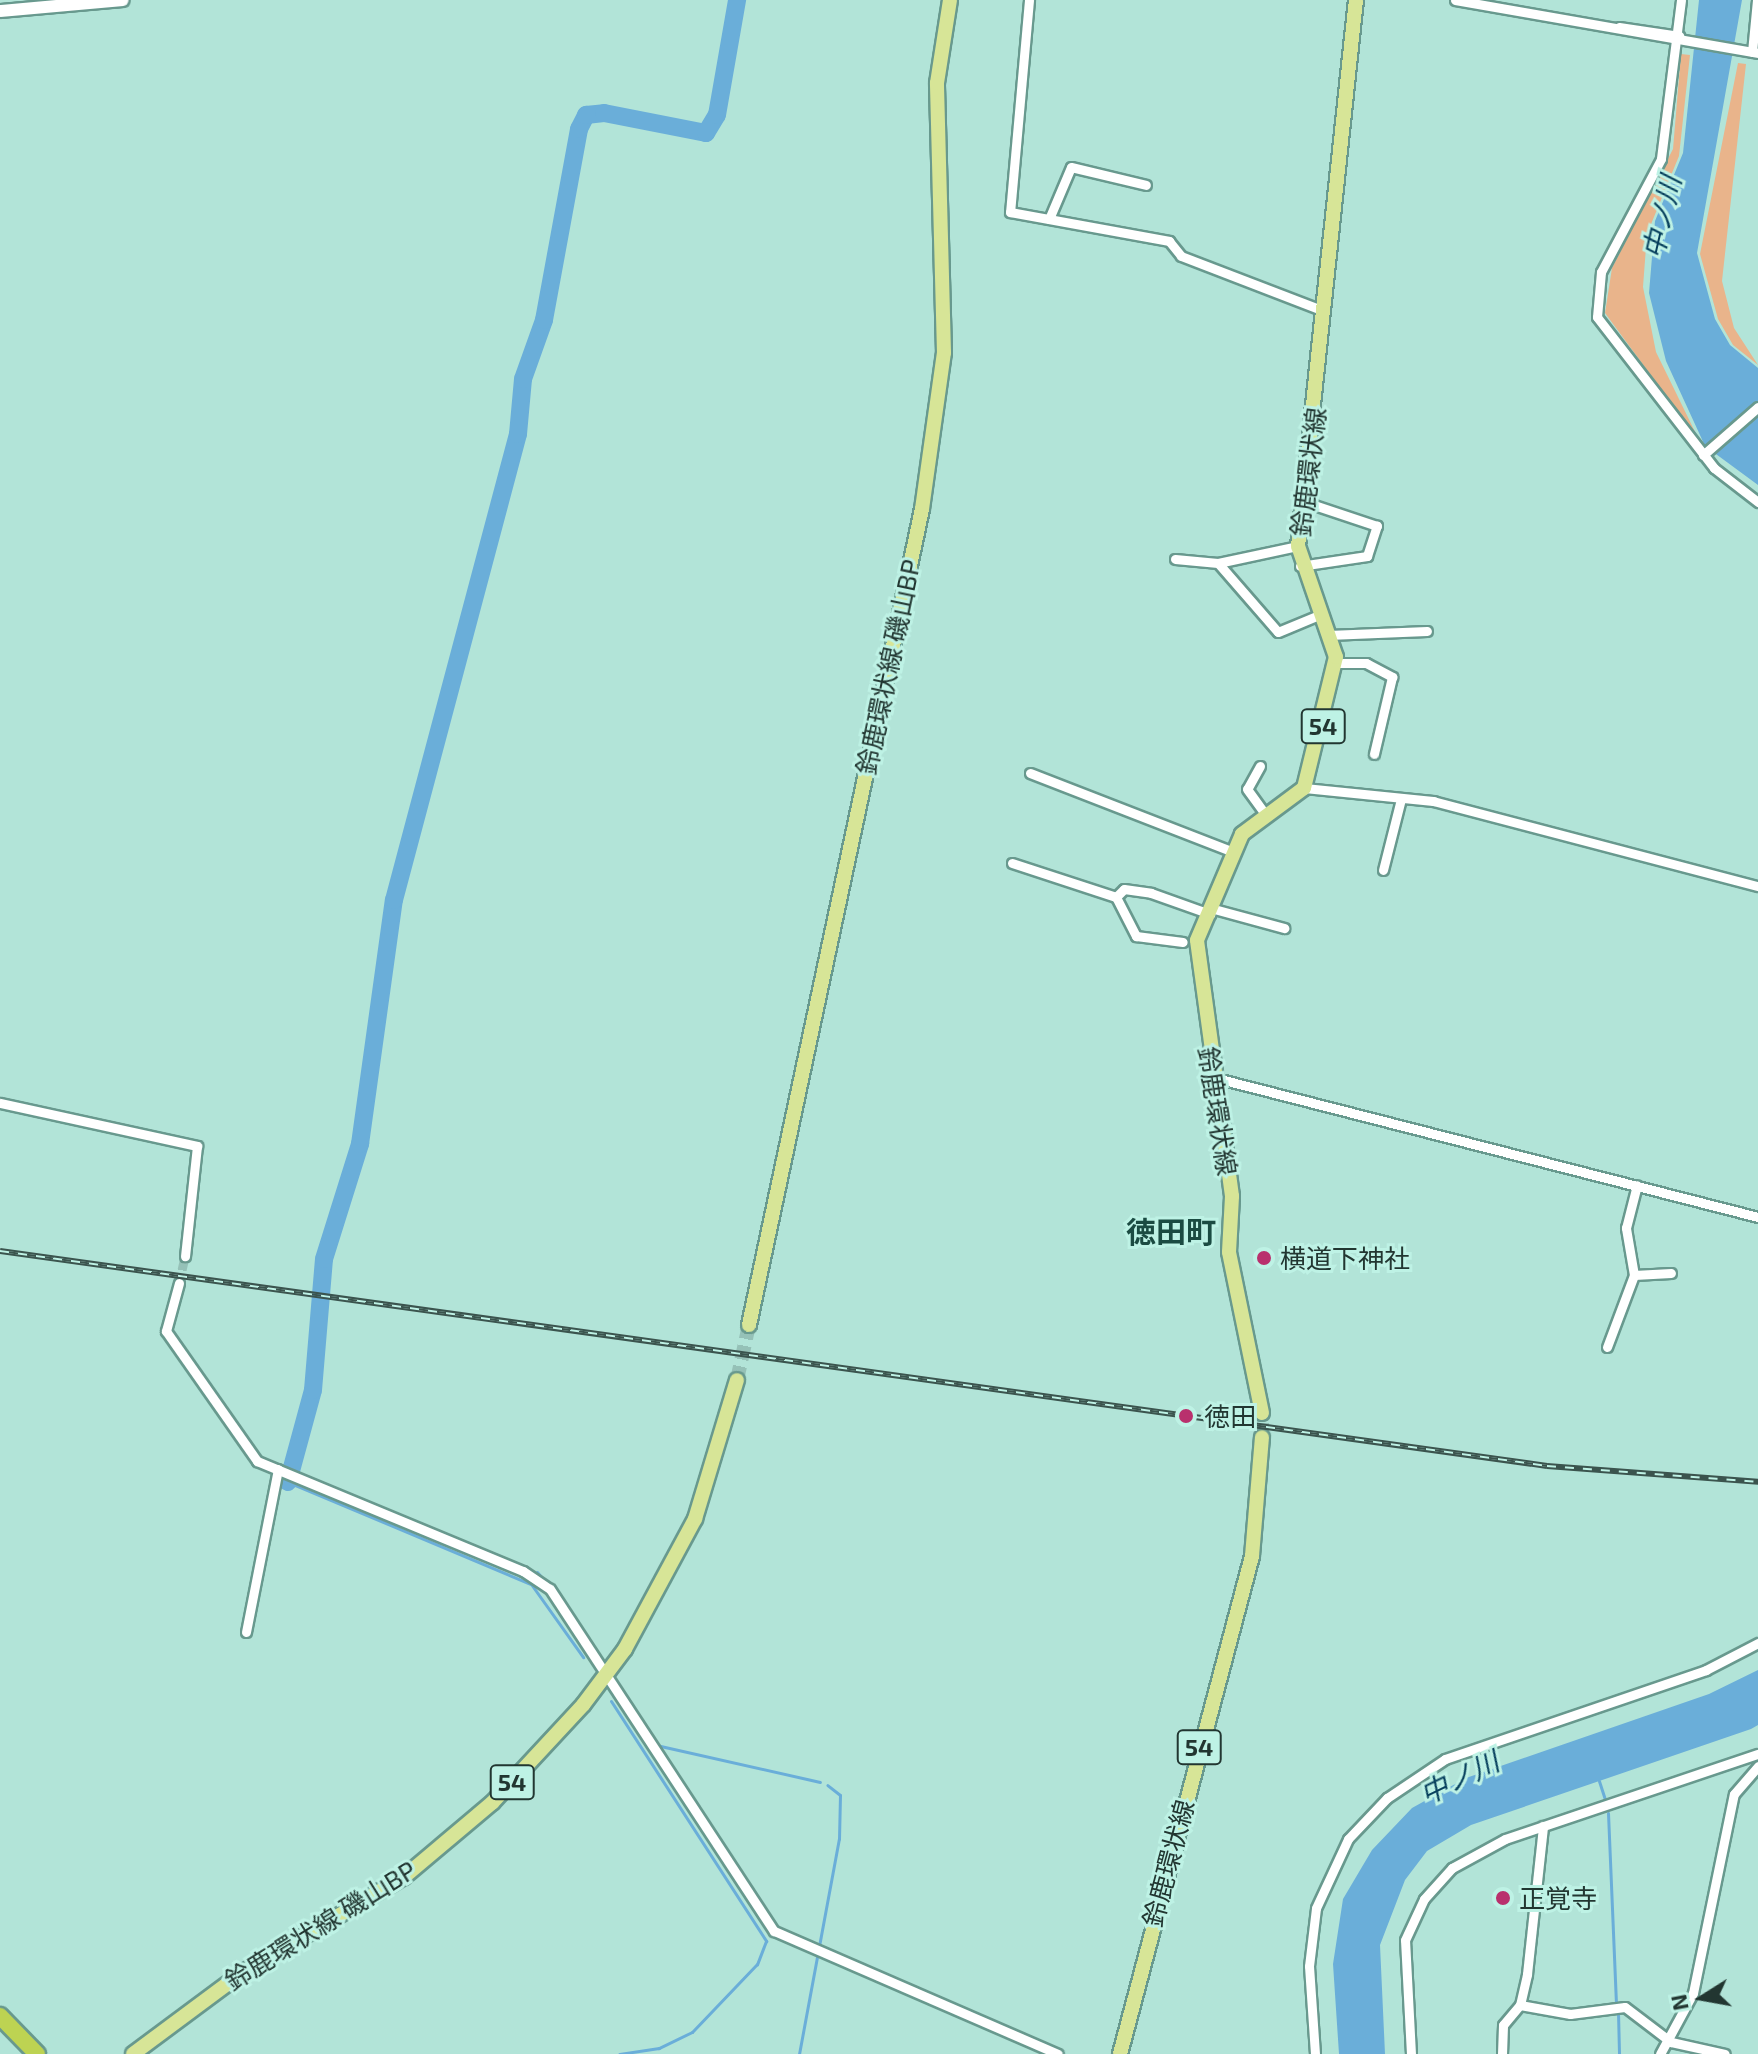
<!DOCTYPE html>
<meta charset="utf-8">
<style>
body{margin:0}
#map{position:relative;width:1758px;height:2054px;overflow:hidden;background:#b2e4d8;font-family:"Exo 2","Noto Sans JP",sans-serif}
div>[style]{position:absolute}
.green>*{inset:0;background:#e9b48b}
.water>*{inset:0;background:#6aaed9}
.stream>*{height:3px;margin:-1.5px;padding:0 1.5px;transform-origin:1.5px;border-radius:1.5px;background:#6aaed9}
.river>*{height:18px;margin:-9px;padding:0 9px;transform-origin:9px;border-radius:9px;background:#6aaed9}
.street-tunnel>*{height:9px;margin-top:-4.5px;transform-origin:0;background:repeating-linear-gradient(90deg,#95c1b7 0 9px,transparent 0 13.5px)}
.primary-tunnel>*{height:14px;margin-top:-7px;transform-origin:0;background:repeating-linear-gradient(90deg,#95c1b7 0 14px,transparent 0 21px)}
.roads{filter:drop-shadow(2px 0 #68998e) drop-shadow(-2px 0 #68998e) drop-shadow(0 2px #68998e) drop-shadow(0 -2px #68998e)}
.street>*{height:9px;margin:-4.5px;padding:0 4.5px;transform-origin:4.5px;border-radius:4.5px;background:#fff}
.secondary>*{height:12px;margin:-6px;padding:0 6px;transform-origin:6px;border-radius:6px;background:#fff}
.primary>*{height:14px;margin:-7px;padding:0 7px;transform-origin:7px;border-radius:7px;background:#d7e597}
.highway>*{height:16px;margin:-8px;padding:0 8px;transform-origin:8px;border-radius:8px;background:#bdd352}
.rail>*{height:6px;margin-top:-3px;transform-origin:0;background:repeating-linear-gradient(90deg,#bef2e5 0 9px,#3b544e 0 18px);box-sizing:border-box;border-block:2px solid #3b544e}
.dots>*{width:22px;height:22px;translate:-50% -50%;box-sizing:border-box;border:4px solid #bef2e5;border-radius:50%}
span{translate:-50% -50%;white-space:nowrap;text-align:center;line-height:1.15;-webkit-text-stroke:6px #bef2e5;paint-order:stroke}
.shield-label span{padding:2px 6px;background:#bef2e5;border:2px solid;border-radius:6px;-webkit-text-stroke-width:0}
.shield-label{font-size:24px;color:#223631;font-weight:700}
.street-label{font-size:26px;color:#223631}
.poi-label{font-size:26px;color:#223631}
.left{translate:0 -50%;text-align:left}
.water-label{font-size:28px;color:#07405d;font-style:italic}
.quarter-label{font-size:30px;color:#1b4b42;font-weight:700}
.north{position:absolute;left:1662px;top:1958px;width:80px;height:80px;-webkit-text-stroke:6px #bef2e5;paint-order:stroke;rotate:259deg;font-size:22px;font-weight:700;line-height:32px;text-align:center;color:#223631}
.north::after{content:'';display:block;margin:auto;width:28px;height:36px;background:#223631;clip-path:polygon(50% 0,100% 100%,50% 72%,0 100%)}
</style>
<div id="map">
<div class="green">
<i style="clip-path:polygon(1681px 54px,1690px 55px,1679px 156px,1647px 234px,1643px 287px,1656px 352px,1700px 442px,1605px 313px,1612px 268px,1673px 149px)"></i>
<i style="clip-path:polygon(1738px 63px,1746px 64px,1722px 281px,1734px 328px,1758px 365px,1733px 345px,1718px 319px,1700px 254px)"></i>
</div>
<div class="water">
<i style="clip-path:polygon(1699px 0,1742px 0,1697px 253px,1715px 319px,1730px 345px,1758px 368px,1758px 485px,1705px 446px,1666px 361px,1649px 293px,1655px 221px,1683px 153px)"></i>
<i style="clip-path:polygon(1758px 1670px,1758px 1725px,1751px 1729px,1471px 1825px,1427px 1851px,1405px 1880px,1380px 1945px,1385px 2054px,1339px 2054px,1333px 1964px,1343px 1899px,1372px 1850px,1412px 1808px,1466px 1778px,1709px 1694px)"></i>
</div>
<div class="stream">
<i style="left:288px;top:1482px;width:264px;rotate:22.8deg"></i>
<i style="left:531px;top:1584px;width:90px;rotate:54.5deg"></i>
<i style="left:537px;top:1572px;width:44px;rotate:48.7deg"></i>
<i style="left:611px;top:1701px;width:286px;rotate:57.1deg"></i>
<i style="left:766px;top:1941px;width:25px;rotate:111deg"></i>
<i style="left:757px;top:1964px;width:94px;rotate:133.7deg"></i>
<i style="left:692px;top:2032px;width:37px;rotate:154deg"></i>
<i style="left:659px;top:2048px;width:40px;rotate:171.5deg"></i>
<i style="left:656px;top:1745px;width:168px;rotate:12.7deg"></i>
<i style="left:1599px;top:1781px;width:20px;rotate:72deg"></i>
<i style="left:1608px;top:1813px;width:191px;rotate:87.6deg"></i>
<i style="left:1618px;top:2012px;width:42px;rotate:88.6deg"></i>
<i style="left:799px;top:2054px;width:219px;rotate:-79.5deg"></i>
<i style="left:839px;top:1839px;width:44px;rotate:-88.7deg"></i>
<i style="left:840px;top:1795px;width:16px;rotate:-142deg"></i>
</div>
<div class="river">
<i style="left:288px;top:1482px;width:95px;rotate:-74.8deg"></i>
<i style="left:313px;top:1390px;width:131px;rotate:-85.2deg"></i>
<i style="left:324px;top:1259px;width:121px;rotate:-72.6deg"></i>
<i style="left:360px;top:1144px;width:246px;rotate:-82.1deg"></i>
<i style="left:394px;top:900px;width:482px;rotate:-75.1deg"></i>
<i style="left:518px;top:434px;width:55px;rotate:-84.8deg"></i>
<i style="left:523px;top:379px;width:63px;rotate:-70.4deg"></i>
<i style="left:544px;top:320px;width:194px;rotate:-79.6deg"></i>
<i style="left:579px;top:129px;width:16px;rotate:-63deg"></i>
<i style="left:586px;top:115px;width:18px;rotate:-6deg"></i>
<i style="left:604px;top:113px;width:104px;rotate:11.1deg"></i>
<i style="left:706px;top:133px;width:21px;rotate:-59deg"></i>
<i style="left:717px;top:115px;width:117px;rotate:-80.1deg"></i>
</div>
<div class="street-tunnel">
<i style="left:179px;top:1283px;width:28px;rotate:-77deg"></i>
</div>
<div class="primary-tunnel">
<i style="left:737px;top:1380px;width:56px;rotate:-77.7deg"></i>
<i style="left:1262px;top:1437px;width:24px;rotate:-90deg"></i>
</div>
<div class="roads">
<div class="street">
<i style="left:1029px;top:0;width:213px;rotate:95.1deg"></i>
<i style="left:1010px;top:212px;width:162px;rotate:10.3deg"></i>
<i style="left:1169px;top:241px;width:19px;rotate:51deg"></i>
<i style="left:1181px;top:256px;width:153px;rotate:21deg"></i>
<i style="left:1455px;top:0;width:308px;rotate:9.9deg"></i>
<i style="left:1681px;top:0;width:160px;rotate:97.2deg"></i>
<i style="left:1661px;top:159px;width:128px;rotate:118deg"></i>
<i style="left:1601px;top:272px;width:45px;rotate:95.1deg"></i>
<i style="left:1597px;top:317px;width:191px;rotate:52.2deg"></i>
<i style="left:1714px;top:468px;width:56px;rotate:37.7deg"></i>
<i style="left:1619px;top:27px;width:61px;rotate:8.5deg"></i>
<i style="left:1752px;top:52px;width:52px;rotate:-84.5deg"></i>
<i style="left:1049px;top:219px;width:56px;rotate:-67.1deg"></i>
<i style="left:1071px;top:167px;width:77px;rotate:13.5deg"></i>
<i style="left:1703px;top:455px;width:73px;rotate:-41.1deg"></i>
<i style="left:1175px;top:559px;width:43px;rotate:5.3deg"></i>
<i style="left:1218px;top:563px;width:91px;rotate:49deg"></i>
<i style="left:1278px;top:632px;width:44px;rotate:-22.5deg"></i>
<i style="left:1218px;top:563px;width:82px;rotate:-12deg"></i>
<i style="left:1300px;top:566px;width:68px;rotate:-8.5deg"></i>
<i style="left:1367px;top:556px;width:32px;rotate:-72deg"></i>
<i style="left:1377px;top:526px;width:79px;rotate:-161.6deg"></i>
<i style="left:1328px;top:635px;width:99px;rotate:-2.3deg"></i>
<i style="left:1334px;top:663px;width:32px"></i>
<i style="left:1366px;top:663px;width:30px;rotate:28deg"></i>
<i style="left:1392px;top:677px;width:79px;rotate:103.2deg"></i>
<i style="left:1260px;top:766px;width:26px;rotate:119deg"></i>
<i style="left:1247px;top:789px;width:31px;rotate:54deg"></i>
<i style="left:1030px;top:773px;width:219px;rotate:21.2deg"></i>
<i style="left:1304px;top:788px;width:130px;rotate:5.8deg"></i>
<i style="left:1433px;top:801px;width:336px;rotate:14.7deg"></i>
<i style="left:1012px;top:863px;width:109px;rotate:18.1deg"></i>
<i style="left:1116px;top:897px;width:11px;rotate:-45deg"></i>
<i style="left:1124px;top:889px;width:27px;rotate:8deg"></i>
<i style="left:1151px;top:893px;width:63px;rotate:19.6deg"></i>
<i style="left:1383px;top:870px;width:73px;rotate:-75.8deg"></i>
<i style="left:1116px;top:897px;width:44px;rotate:62.9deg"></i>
<i style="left:1136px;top:936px;width:47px;rotate:7.3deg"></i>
<i style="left:1214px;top:909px;width:73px;rotate:15.2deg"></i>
<i style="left:1212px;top:1077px;width:564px;rotate:14.38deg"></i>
<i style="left:0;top:1103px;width:202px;rotate:12.3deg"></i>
<i style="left:197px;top:1146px;width:111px;rotate:96.2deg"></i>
<i style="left:1634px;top:1275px;width:37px;rotate:-3deg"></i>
<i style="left:179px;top:1283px;width:50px;rotate:105.2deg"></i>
<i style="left:166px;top:1331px;width:159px;rotate:55deg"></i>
<i style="left:257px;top:1461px;width:288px;rotate:22.5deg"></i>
<i style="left:523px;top:1571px;width:32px;rotate:34deg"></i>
<i style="left:550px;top:1589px;width:409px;rotate:56.8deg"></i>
<i style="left:774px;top:1931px;width:309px;rotate:23.4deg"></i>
<i style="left:1607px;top:1347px;width:77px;rotate:-69.4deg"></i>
<i style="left:1634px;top:1275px;width:48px;rotate:-99.7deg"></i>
<i style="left:1626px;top:1228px;width:44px;rotate:-75.7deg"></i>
<i style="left:246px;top:1632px;width:166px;rotate:-78.9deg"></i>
<i style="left:1520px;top:2005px;width:51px;rotate:10.2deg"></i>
<i style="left:1570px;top:2014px;width:55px;rotate:-7.3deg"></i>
<i style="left:1625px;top:2007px;width:58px;rotate:37.3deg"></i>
<i style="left:1671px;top:2042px;width:55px;rotate:12.5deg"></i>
<i style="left:1315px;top:2054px;width:88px;rotate:-93.9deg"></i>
<i style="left:1309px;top:1966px;width:58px;rotate:-83.1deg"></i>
<i style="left:1316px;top:1908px;width:76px;rotate:-65.1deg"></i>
<i style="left:1348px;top:1839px;width:57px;rotate:-46.4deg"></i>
<i style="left:1387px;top:1798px;width:70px;rotate:-33.9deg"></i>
<i style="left:1445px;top:1759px;width:276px;rotate:-18.8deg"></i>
<i style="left:1706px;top:1670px;width:59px;rotate:-27.4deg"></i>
<i style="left:1411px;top:2054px;width:114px;rotate:-93deg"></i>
<i style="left:1405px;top:1940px;width:45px;rotate:-65.1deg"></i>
<i style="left:1424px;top:1899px;width:42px;rotate:-47.9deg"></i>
<i style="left:1452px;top:1868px;width:60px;rotate:-28.7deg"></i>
<i style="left:1505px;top:1839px;width:267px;rotate:-18.6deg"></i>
<i style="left:1502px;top:2054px;width:29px;rotate:-88deg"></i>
<i style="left:1503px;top:2025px;width:26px;rotate:-50deg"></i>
<i style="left:1520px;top:2005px;width:32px;rotate:-77deg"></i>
<i style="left:1527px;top:1974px;width:149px;rotate:-83.8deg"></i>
<i style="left:1660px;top:2054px;width:69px;rotate:-61.6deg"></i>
<i style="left:1693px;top:1993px;width:203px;rotate:-78.4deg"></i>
<i style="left:1734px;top:1794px;width:37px;rotate:-49deg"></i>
</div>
<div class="secondary">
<i style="left:0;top:11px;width:123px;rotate:-5.1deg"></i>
</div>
<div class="primary">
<i style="left:749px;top:1325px;width:834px;rotate:-78.03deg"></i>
<i style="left:922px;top:509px;width:158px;rotate:-82deg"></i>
<i style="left:944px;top:353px;width:270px;rotate:-91.5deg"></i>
<i style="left:937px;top:83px;width:84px;rotate:-81.1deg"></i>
<i style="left:1262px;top:1413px;width:164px;rotate:-101.6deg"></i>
<i style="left:1229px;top:1252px;width:56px;rotate:-86.9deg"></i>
<i style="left:1232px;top:1196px;width:258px;rotate:-97.8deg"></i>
<i style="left:1197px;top:940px;width:115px;rotate:-67deg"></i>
<i style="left:1242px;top:834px;width:77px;rotate:-36.6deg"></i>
<i style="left:1304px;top:788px;width:135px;rotate:-76.3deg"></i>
<i style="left:1336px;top:657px;width:117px;rotate:-108.9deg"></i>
<i style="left:1298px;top:546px;width:549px;rotate:-83.94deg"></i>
<i style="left:133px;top:2054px;width:136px;rotate:-36.6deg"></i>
<i style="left:242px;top:1973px;width:188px;rotate:-30.7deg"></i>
<i style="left:404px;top:1877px;width:115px;rotate:-40.1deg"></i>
<i style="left:492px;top:1803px;width:134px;rotate:-47.1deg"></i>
<i style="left:583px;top:1705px;width:70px;rotate:-53.1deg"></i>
<i style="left:625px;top:1649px;width:148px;rotate:-61.7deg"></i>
<i style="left:695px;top:1519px;width:145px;rotate:-73.2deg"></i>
<i style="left:1120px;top:2054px;width:515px;rotate:-75.15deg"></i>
<i style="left:1252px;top:1556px;width:119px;rotate:-85.2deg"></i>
</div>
<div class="highway">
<i style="left:0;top:2016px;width:53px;rotate:45.8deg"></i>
</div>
</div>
<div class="rail">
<i style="left:0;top:1251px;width:1562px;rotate:7.91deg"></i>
<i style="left:1547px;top:1466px;width:212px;rotate:4.3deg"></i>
</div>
<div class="dots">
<i style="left:1264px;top:1258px;background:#b9306d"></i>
<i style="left:1186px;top:1416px;background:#b9306d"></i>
<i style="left:1503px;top:1898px;background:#b9306d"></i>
</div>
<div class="shield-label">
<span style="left:1323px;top:726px">54</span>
<span style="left:1199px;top:1747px">54</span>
<span style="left:512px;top:1782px">54</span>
</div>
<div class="street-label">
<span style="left:1308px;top:472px;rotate:-83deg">鈴鹿環状線</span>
<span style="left:888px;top:667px;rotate:-78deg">鈴鹿環状線 磯山BP</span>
<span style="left:1218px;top:1111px;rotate:81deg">鈴鹿環状線</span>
<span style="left:1168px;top:1863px;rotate:-75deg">鈴鹿環状線</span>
<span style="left:320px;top:1925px;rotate:-32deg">鈴鹿環状線 磯山BP</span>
</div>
<div class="poi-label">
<span class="left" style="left:1280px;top:1258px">横道下神社</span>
<span class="left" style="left:1204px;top:1416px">徳田</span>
<span class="left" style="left:1519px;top:1898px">正覚寺</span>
</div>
<div class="water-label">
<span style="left:1661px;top:217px;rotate:-77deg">中ノ川</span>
<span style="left:1459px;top:1777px;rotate:-26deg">中ノ川</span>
</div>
<div class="quarter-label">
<span style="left:1171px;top:1231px">徳田町</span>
</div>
<div class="north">N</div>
</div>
